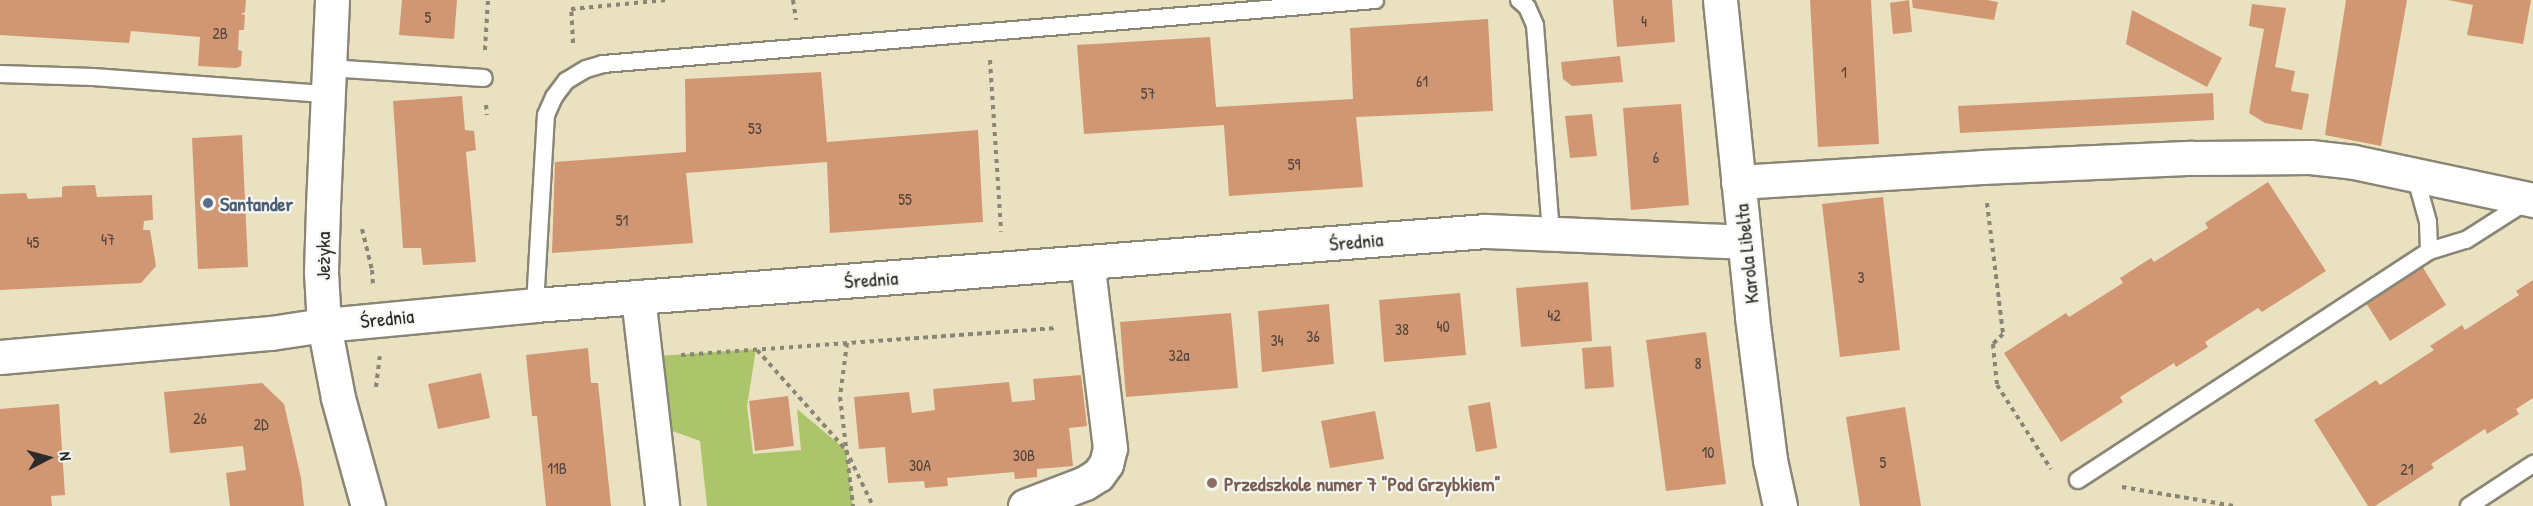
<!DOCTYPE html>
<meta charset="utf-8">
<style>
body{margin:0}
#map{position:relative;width:2533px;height:506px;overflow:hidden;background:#eae1c0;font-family:"Patrick Hand",sans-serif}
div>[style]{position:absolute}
.green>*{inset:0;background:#adc56a}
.building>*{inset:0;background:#d19773}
.path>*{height:4px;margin-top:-2px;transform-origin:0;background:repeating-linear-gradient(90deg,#8a8676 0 4.5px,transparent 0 9px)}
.roads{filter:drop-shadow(2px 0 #8a8676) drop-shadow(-2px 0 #8a8676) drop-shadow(0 2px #8a8676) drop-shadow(0 -2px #8a8676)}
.lane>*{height:16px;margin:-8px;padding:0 8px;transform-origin:8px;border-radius:8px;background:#fff}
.street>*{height:33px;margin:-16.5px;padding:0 16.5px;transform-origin:16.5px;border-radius:16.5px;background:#fff}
.secondary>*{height:33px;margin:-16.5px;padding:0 16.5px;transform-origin:16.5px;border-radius:16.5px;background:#fff}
.dots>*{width:16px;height:16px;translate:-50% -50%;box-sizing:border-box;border:3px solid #f6f6f2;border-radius:50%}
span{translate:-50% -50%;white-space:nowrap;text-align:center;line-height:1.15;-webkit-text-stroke:4.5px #f6f6f2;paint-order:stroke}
.number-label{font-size:16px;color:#54463d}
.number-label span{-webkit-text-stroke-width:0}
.service-label{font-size:20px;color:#4e5e75;font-weight:700}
.left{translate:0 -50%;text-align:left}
.street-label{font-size:20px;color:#2b2b2b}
.education-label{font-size:20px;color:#785e54;font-weight:700}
.north{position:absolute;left:18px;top:428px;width:60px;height:60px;-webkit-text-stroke:4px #f6f6f2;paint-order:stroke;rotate:84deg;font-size:16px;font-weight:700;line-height:24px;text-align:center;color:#2b2b2b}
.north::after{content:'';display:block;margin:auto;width:21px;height:27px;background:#2b2b2b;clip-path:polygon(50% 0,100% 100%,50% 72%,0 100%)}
</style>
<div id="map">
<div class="green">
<i style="clip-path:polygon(756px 349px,747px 406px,753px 454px,801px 450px,797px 409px,846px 450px,853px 506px,707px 506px,700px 441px,653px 424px,645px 357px)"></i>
</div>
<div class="building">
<i style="clip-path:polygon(0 0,246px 0,245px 12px,241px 14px,245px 15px,244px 30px,239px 30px,238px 50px,242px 51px,241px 66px,236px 68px,198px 66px,200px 37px,131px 31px,129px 43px,0 35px)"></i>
<i style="clip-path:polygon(402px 0,457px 0,454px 39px,399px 35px)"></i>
<i style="clip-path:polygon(1613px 0,1672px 0,1675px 42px,1617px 47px)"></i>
<i style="clip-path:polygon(1810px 0,1871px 0,1879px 144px,1818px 147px)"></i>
<i style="clip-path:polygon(1909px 0,1912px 32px,1893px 34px,1890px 3px)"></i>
<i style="clip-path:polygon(1912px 0,1987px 0,1998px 2px,1994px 20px,1913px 8px)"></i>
<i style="clip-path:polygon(2346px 0,2407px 0,2381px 146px,2325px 135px)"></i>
<i style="clip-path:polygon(2448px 0,2531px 0,2523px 44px,2467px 35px,2473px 5px)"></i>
<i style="clip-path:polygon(2252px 4px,2286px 8px,2275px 67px,2295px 71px,2291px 91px,2309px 94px,2302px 130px,2265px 123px,2249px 113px,2264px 29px,2249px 26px)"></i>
<i style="clip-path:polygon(2132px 10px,2222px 58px,2207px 87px,2126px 44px)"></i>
<i style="clip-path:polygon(1488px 19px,1493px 111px,1356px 117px,1363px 187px,1229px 196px,1224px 125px,1084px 134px,1077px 45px,1210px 37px,1216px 107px,1353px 99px,1350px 28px)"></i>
<i style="clip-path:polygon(1620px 56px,1623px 82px,1572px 86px,1563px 79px,1561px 62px)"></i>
<i style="clip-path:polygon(821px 72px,827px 142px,978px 130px,983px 222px,830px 233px,827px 162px,686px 173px,693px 243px,552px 253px,555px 162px,686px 152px,685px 79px)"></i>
<i style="clip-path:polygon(2213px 93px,2214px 120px,1960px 133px,1958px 106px)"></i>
<i style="clip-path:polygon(462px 96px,465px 130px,474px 131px,476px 150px,466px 152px,476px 262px,423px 265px,421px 248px,403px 248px,393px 101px)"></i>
<i style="clip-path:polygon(1681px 104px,1689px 205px,1631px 210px,1623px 108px)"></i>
<i style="clip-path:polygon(1592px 114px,1597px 156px,1570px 158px,1565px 116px)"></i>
<i style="clip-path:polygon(242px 135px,248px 267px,198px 269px,192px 138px)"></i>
<i style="clip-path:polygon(2268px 182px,2326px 271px,2262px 312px,2258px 308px,2205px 342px,2208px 347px,2176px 367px,2174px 363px,2120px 397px,2123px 402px,2061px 442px,2004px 353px,2066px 313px,2069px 317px,2123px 283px,2120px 278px,2151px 258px,2154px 262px,2208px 228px,2205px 223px)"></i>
<i style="clip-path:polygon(95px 185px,97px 197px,152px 195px,153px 220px,144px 221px,143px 230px,150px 230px,156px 266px,141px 283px,0 290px,0 194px,26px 193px,28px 199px,62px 197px,62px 187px,65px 186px)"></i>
<i style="clip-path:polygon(1883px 197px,1900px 350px,1840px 357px,1822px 204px)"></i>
<i style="clip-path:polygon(2422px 266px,2446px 305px,2390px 341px,2366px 303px)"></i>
<i style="clip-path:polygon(2533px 280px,2533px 398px,2516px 409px,2519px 414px,2487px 434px,2485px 429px,2431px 464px,2434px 468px,2375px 506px,2368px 506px,2314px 420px,2376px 380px,2380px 385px,2434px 350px,2430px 346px,2462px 325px,2465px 330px,2519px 295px,2516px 291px)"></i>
<i style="clip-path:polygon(1588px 282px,1592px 341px,1521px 347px,1516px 288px)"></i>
<i style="clip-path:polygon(1460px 293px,1466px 355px,1384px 362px,1379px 300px)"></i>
<i style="clip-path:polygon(1329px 304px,1334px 364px,1262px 372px,1258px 311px)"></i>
<i style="clip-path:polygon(1231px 313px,1238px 388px,1126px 397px,1120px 322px)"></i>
<i style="clip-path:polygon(1706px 332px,1726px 484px,1666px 491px,1646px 340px)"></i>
<i style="clip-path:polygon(1611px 346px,1614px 387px,1585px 389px,1582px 348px)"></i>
<i style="clip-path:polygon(588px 348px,591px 383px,598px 383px,611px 506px,546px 506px,537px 416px,532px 416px,526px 355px)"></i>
<i style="clip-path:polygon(481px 373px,490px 418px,438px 429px,428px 384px)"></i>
<i style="clip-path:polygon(1081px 375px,1087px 426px,1069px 428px,1073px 466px,1037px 469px,1037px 477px,1015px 479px,1014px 472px,947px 478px,948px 486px,925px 488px,924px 481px,888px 483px,885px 447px,859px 449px,854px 397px,909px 392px,912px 413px,935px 410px,933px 389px,1009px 382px,1012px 402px,1035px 400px,1033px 379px)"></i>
<i style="clip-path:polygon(262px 383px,284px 404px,301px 478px,304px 506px,230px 506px,226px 473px,246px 470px,243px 446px,170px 453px,164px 392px)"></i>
<i style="clip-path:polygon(788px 396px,794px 446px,755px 451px,749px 401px)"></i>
<i style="clip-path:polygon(1490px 402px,1497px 448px,1476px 452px,1468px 406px)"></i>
<i style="clip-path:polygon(59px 404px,65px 495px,51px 496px,52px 506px,0 506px,0 409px)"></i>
<i style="clip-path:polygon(1905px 407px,1921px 506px,1860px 506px,1846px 417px)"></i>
<i style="clip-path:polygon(1375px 411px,1384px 459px,1330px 468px,1321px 421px)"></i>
</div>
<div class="path">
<i style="left:793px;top:0;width:20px;rotate:81deg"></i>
<i style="left:573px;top:43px;width:34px;rotate:-93deg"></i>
<i style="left:571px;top:9px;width:96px;rotate:-5.4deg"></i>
<i style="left:485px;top:50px;width:50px;rotate:-86.6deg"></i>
<i style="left:990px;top:60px;width:172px;rotate:86.3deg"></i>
<i style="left:486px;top:105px;width:10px;rotate:84deg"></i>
<i style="left:1987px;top:203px;width:132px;rotate:83deg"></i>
<i style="left:2003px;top:334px;width:14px;rotate:135deg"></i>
<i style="left:1993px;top:344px;width:41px;rotate:84.4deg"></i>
<i style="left:1997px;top:385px;width:100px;rotate:57.3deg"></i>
<i style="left:362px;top:229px;width:42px;rotate:76.3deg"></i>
<i style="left:372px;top:270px;width:14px;rotate:86deg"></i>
<i style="left:847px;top:343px;width:54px;rotate:97.4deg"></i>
<i style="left:840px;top:397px;width:110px;rotate:83.2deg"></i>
<i style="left:757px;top:350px;width:134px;rotate:48.3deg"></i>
<i style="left:846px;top:450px;width:62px;rotate:64.3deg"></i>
<i style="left:681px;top:355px;width:376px;rotate:-4.1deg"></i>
<i style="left:376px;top:387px;width:31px;rotate:-83deg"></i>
<i style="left:2122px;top:487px;width:114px;rotate:9.6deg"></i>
</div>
<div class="roads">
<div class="lane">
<i style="left:1519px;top:0;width:11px;rotate:41deg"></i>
<i style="left:1527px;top:7px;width:20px;rotate:66deg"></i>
<i style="left:1535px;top:25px;width:208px;rotate:85.6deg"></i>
<i style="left:328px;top:68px;width:156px;rotate:3.7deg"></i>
<i style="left:0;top:74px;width:93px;rotate:1.8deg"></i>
<i style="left:93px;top:77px;width:235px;rotate:4.2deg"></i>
<i style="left:2415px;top:175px;width:49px;rotate:74.5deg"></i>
<i style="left:2428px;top:222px;width:29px;rotate:88deg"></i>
<i style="left:535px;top:305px;width:190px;rotate:-86.7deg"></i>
<i style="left:546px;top:115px;width:20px;rotate:-66deg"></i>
<i style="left:554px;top:97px;width:20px;rotate:-53deg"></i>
<i style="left:566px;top:81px;width:23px;rotate:-31deg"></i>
<i style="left:586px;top:69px;width:18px;rotate:-16deg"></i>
<i style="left:603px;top:64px;width:775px;rotate:-4.74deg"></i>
<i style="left:2078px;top:480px;width:419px;rotate:-33.1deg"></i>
<i style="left:2429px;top:251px;width:39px;rotate:-17deg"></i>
<i style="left:2466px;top:240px;width:72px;rotate:-32.6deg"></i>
<i style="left:2469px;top:506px;width:77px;rotate:-33.3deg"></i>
</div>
<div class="street">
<i style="left:1738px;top:182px;width:244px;rotate:-3.5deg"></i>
<i style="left:1982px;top:167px;width:210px;rotate:-2.5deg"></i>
<i style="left:2192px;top:158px;width:118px;rotate:-0.5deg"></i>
<i style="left:2310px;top:157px;width:44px;rotate:6.5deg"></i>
<i style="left:2354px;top:162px;width:183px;rotate:12deg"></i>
<i style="left:638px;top:297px;width:210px;rotate:83.4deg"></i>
<i style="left:0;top:357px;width:272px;rotate:-5.1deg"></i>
<i style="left:271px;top:333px;width:54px;rotate:-8.6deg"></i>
<i style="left:1025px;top:506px;width:64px;rotate:-21deg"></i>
<i style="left:1085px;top:483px;width:15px;rotate:-32deg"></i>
<i style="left:1098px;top:475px;width:14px;rotate:-54deg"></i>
<i style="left:1106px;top:464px;width:16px;rotate:-76deg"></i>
<i style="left:1110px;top:448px;width:187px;rotate:-97deg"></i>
</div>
<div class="secondary">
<i style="left:332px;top:0;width:208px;rotate:92.5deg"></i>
<i style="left:323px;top:208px;width:64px;rotate:91.8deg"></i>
<i style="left:321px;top:272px;width:53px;rotate:86.8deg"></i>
<i style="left:324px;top:325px;width:74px;rotate:79.1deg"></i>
<i style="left:338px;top:398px;width:112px;rotate:74.5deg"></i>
<i style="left:1720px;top:0;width:319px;rotate:84.2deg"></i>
<i style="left:1752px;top:317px;width:144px;rotate:82.8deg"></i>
<i style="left:1770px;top:460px;width:47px;rotate:77.7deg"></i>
<i style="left:324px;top:325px;width:212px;rotate:-5.4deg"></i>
<i style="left:535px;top:305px;width:953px;rotate:-4.45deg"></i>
<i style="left:1485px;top:231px;width:259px;rotate:2.4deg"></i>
</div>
</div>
<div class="dots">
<i style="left:208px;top:203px;background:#5c6f8a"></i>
<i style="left:1212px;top:483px;background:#8d6e63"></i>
</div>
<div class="number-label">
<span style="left:428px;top:17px">5</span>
<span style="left:1644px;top:21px">4</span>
<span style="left:220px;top:33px">2B</span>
<span style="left:1844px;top:72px">1</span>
<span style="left:1422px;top:81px">61</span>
<span style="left:1148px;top:93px">57</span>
<span style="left:755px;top:128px">53</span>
<span style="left:1656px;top:157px">6</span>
<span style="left:1294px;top:164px">59</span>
<span style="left:905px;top:199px">55</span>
<span style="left:622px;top:220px">51</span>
<span style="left:108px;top:239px">47</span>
<span style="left:33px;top:242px">45</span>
<span style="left:1861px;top:277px">3</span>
<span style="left:1554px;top:315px">42</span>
<span style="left:1443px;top:326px">40</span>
<span style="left:1402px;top:329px">38</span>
<span style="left:1313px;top:336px">36</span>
<span style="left:1277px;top:340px">34</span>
<span style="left:1179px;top:355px">32a</span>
<span style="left:1698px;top:363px">8</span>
<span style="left:200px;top:418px">26</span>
<span style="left:261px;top:424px">2D</span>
<span style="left:1708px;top:452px">10</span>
<span style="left:1024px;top:455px">30B</span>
<span style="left:1883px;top:462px">5</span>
<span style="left:920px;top:465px">30A</span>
<span style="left:557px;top:468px">11B</span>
<span style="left:2407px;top:469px">21</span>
</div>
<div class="service-label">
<span class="left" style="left:220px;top:203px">Santander</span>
</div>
<div class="street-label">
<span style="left:1356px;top:241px;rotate:-5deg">Średnia</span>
<span style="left:1746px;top:254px;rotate:-96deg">Karola Libelta</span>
<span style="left:322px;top:256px;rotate:-90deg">Jeżyka</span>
<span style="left:871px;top:279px;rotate:-4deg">Średnia</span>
<span style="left:387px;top:318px;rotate:-6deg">Średnia</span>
</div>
<div class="education-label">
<span class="left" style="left:1224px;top:483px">Przedszkole numer 7 "Pod Grzybkiem"</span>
</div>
<div class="north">N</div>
</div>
